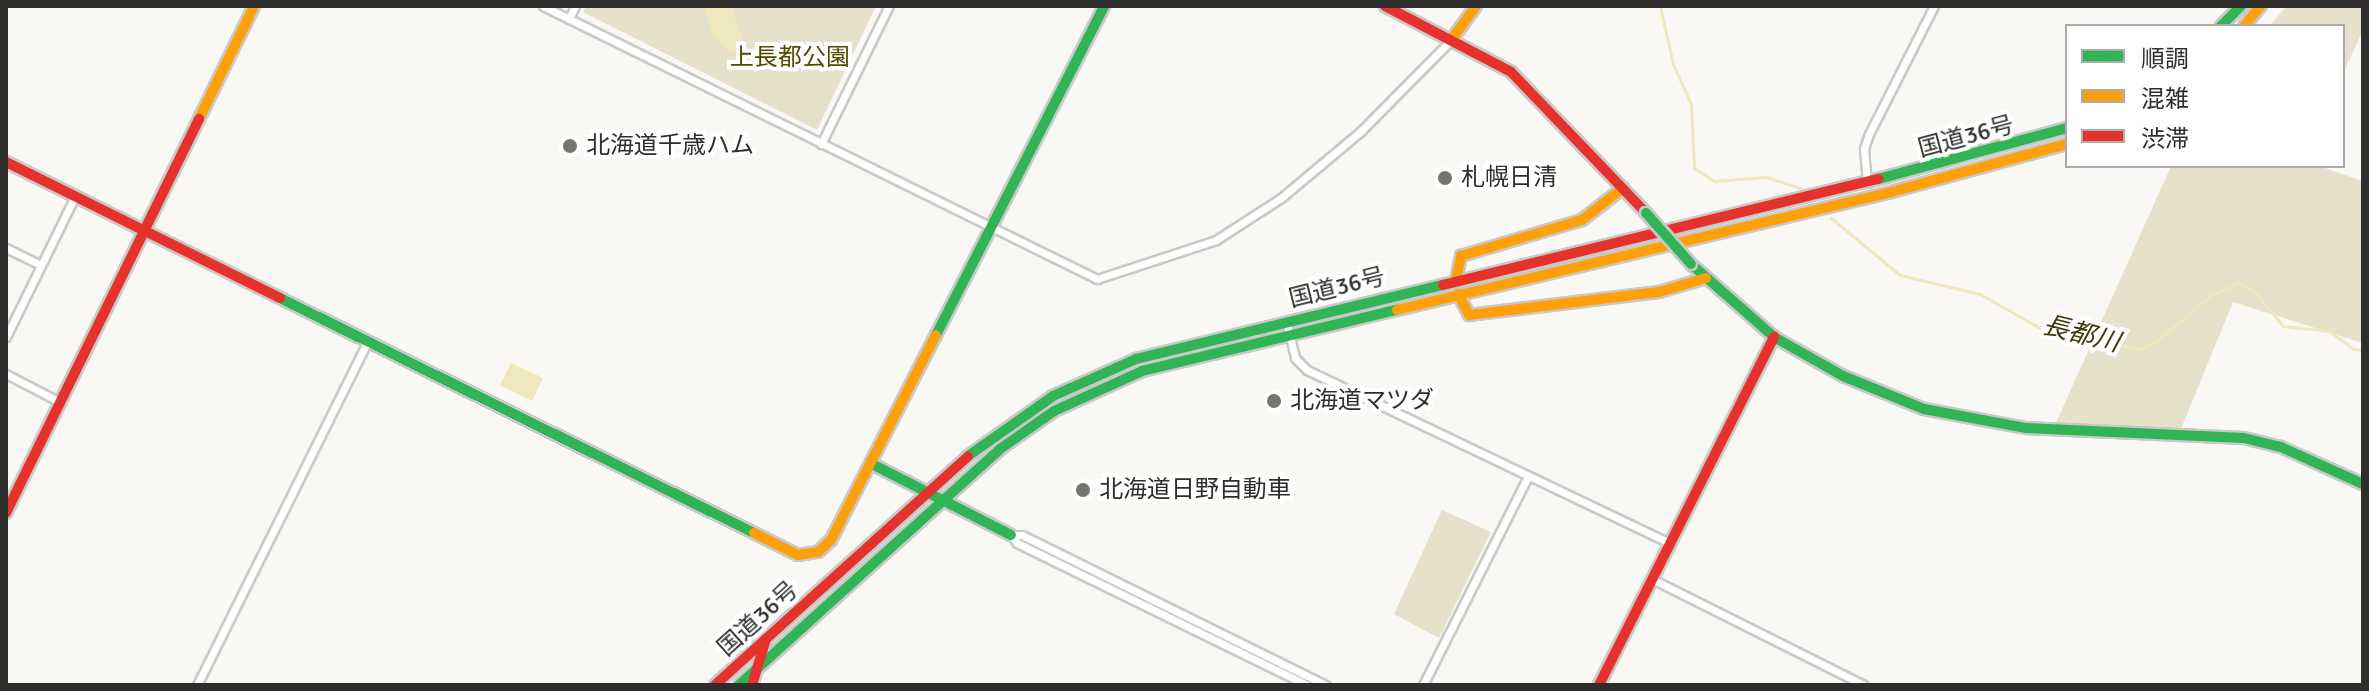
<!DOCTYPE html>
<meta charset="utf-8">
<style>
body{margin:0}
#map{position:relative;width:2369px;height:691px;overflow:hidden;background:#f9f8f5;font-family:Signika,"Noto Sans JP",sans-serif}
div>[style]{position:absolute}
.green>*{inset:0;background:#e5e1ca}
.water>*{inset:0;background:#efe7be}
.stream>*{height:3px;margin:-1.5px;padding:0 1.5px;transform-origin:1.5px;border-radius:1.5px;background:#efe7be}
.roads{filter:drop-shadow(2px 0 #c9c9c7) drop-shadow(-2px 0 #c9c9c7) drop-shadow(0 2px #c9c9c7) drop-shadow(0 -2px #c9c9c7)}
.street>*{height:7px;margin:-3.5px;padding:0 3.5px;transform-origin:3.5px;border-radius:3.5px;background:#fefefe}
.fast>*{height:10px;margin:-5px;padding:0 5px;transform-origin:5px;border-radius:5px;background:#30b455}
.slow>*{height:10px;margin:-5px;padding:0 5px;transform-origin:5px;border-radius:5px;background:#ff9f0a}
.jam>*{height:10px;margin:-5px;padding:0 5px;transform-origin:5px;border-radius:5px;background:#e5322d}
.bridges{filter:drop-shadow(2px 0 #c9c9c7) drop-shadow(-2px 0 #c9c9c7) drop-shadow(0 2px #c9c9c7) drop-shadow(0 -2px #c9c9c7)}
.fast-bridge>*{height:10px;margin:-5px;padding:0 5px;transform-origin:5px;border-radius:5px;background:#30b455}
.dots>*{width:22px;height:22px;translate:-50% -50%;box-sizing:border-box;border:4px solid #fff;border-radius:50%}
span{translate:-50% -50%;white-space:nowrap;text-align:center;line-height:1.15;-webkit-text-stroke:8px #fff;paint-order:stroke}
.park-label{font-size:24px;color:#554900}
.street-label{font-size:24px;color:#2e2e2c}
.poi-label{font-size:24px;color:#2e2e2c}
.left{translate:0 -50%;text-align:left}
.water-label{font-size:26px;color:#42390b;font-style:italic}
.frame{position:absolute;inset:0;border:8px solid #2e2e2c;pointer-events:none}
.legend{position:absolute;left:2065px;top:24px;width:280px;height:144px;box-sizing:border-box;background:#fff;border:2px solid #ababab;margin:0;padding:10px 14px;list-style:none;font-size:24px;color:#2e2e2c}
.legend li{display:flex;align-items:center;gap:16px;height:40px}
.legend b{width:40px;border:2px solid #ababab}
</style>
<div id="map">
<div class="green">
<i style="clip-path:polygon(586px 6px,876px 6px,817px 130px,583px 12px)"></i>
<i style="clip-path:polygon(2287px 6px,2363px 6px,2363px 30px,2343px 73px,2343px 26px,2269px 26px)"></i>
<i style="clip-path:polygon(2171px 166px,2319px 166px,2363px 181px,2363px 343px,2233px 302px,2178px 436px,2051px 434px)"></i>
<i style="clip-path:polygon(1442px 510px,1491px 532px,1439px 638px,1394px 614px)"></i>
</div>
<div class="water">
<i style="clip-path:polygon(704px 6px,731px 6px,742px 36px,738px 52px,728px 52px,713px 35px)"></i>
<i style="clip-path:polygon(511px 363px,543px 378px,532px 401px,500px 385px)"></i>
</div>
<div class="stream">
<i style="left:1660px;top:6px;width:59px;rotate:77.4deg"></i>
<i style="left:1673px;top:64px;width:44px;rotate:65.8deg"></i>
<i style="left:1691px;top:104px;width:64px;rotate:87.3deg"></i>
<i style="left:1694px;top:168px;width:24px;rotate:33deg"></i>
<i style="left:1714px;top:181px;width:52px;rotate:-4.4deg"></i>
<i style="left:1766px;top:177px;width:38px;rotate:18deg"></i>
<i style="left:1831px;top:218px;width:89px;rotate:39.6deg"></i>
<i style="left:1900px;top:275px;width:82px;rotate:13.4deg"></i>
<i style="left:1980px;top:294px;width:67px;rotate:29.6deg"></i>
<i style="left:2038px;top:327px;width:103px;rotate:12.3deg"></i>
<i style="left:2139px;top:349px;width:15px;rotate:-20deg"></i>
<i style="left:2153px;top:344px;width:75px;rotate:-40.1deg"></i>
<i style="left:2210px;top:296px;width:31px;rotate:-25deg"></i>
<i style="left:2238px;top:283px;width:19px;rotate:28deg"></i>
<i style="left:2255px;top:292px;width:44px;rotate:50.5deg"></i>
<i style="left:2283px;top:326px;width:46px;rotate:6.2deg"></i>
<i style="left:2329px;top:331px;width:31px;rotate:36deg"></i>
<i style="left:2354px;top:349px;width:9px;rotate:6deg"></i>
</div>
<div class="roads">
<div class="street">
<i style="left:543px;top:6px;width:618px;rotate:26.23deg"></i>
<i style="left:1097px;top:279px;width:125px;rotate:-18.1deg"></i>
<i style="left:1216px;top:240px;width:77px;rotate:-32.9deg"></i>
<i style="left:1281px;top:198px;width:104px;rotate:-39.9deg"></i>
<i style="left:1361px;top:131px;width:129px;rotate:-45.3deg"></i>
<i style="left:569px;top:19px;width:14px;rotate:-65deg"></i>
<i style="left:821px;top:144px;width:154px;rotate:-63.8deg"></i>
<i style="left:1867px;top:183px;width:34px;rotate:-95deg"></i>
<i style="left:1864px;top:149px;width:16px;rotate:-72deg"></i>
<i style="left:1869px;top:134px;width:144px;rotate:-63.1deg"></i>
<i style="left:6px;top:248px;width:39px;rotate:26deg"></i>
<i style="left:1286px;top:321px;width:38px;rotate:76deg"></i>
<i style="left:1295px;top:358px;width:17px;rotate:45deg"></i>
<i style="left:1307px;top:370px;width:402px;rotate:25.5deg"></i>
<i style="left:6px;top:337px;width:157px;rotate:-63.9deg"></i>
<i style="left:6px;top:374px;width:61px;rotate:27.4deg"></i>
<i style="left:1011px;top:535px;width:11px"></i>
<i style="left:1022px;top:535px;width:339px;rotate:26.3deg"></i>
<i style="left:1011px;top:535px;width:10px;rotate:53deg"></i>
<i style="left:1017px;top:543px;width:323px;rotate:26.1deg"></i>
<i style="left:1652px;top:579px;width:237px;rotate:26.6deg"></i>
<i style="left:197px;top:685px;width:384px;rotate:-63.6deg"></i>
<i style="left:1423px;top:685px;width:234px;rotate:-63.3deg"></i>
</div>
<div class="fast">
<i style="left:2221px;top:26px;width:28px;rotate:-45deg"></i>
<i style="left:1878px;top:179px;width:196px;rotate:-15.1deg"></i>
<i style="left:1691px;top:264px;width:111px;rotate:41.3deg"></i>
<i style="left:1774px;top:337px;width:79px;rotate:29.5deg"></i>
<i style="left:1843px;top:376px;width:87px;rotate:22.2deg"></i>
<i style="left:1924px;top:409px;width:104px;rotate:10.6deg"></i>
<i style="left:2026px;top:428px;width:218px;rotate:2.6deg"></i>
<i style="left:2244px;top:438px;width:38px;rotate:14deg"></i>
<i style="left:2281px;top:447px;width:90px;rotate:24.3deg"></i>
<i style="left:280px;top:298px;width:529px;rotate:26.37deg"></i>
<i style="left:936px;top:335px;width:369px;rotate:-62.9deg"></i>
<i style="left:968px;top:456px;width:104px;rotate:-35.2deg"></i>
<i style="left:1053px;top:396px;width:91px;rotate:-24deg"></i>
<i style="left:1136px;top:359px;width:316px;rotate:-13.6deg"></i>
<i style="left:872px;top:464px;width:156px;rotate:27.1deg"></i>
<i style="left:739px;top:685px;width:352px;rotate:-42.1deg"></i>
<i style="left:1000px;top:449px;width:66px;rotate:-35.1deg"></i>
<i style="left:1054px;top:411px;width:97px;rotate:-24.4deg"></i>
<i style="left:1142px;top:371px;width:262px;rotate:-13.5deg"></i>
</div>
<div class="slow">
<i style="left:2244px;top:26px;width:26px;rotate:-50deg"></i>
<i style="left:1452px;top:39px;width:41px;rotate:-54deg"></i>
<i style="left:199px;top:119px;width:126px;rotate:-64deg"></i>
<i style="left:1456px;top:280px;width:25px;rotate:-78deg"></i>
<i style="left:1461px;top:256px;width:126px;rotate:-16.6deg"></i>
<i style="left:1582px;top:220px;width:52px;rotate:-38deg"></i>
<i style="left:1458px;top:294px;width:24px;rotate:62deg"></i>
<i style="left:1469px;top:315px;width:191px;rotate:-6.9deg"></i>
<i style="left:1659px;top:292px;width:49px;rotate:-16.6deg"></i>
<i style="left:1397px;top:310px;width:508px;rotate:-13.43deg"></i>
<i style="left:1891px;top:192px;width:182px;rotate:-15.3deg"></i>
<i style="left:754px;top:533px;width:49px;rotate:26.6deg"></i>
<i style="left:798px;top:555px;width:20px;rotate:-9deg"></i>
<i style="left:818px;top:552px;width:18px;rotate:-43deg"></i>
<i style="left:831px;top:540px;width:230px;rotate:-62.9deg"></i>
</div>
<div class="jam">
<i style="left:1385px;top:6px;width:142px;rotate:27.6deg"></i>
<i style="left:1511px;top:72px;width:195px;rotate:46.2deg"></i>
<i style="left:6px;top:162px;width:306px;rotate:26.4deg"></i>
<i style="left:1443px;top:285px;width:448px;rotate:-13.7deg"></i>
<i style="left:6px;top:513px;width:439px;rotate:-63.9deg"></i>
<i style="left:715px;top:685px;width:341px;rotate:-42.1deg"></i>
<i style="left:752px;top:685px;width:48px;rotate:-73.1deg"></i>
<i style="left:1599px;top:685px;width:390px;rotate:-63.3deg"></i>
</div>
</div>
<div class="bridges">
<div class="fast-bridge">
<i style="left:1646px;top:213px;width:68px;rotate:48.6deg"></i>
</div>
</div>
<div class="dots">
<i style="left:570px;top:146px;background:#757572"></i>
<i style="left:1445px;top:178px;background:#757572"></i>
<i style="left:1274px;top:401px;background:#757572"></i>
<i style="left:1083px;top:490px;background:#757572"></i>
</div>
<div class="park-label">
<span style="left:790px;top:58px">上長都公園</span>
</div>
<div class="street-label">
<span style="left:1966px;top:137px;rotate:-15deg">国道36号</span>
<span style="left:1337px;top:288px;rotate:-14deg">国道36号</span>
<span style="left:758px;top:619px;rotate:-42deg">国道36号</span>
</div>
<div class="poi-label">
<span class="left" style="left:586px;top:146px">北海道千歳ハム</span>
<span class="left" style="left:1461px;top:178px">札幌日清</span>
<span class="left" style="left:1290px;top:401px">北海道マツダ</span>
<span class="left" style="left:1099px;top:490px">北海道日野自動車</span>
</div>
<div class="water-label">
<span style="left:2081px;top:335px;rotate:14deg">長都川</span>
</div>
<div class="frame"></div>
<ul class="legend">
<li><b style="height:10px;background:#30b455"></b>順調</li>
<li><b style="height:10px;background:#ff9f0a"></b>混雑</li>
<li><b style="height:10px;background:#e5322d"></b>渋滞</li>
</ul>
</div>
